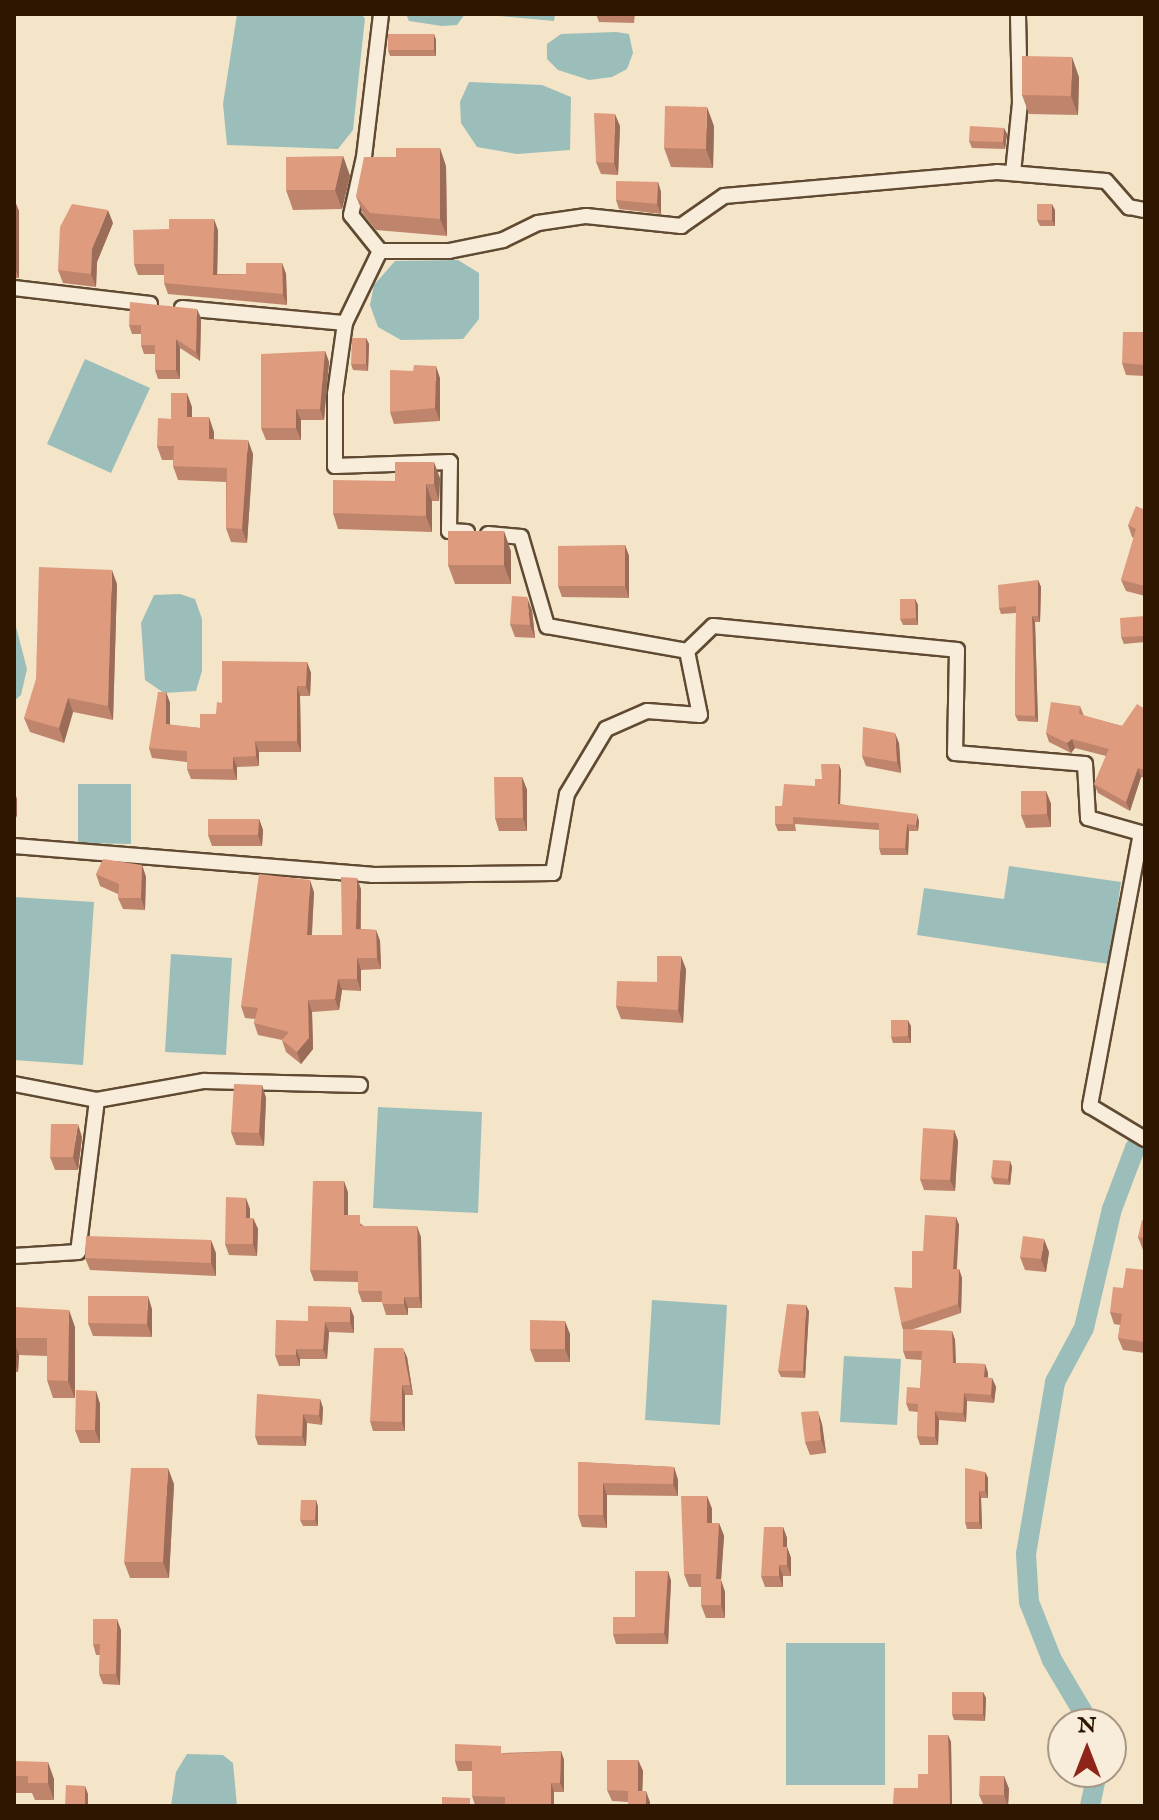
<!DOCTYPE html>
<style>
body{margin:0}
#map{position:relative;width:1159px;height:1820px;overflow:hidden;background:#f4e4c8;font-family:"IM FELL English",serif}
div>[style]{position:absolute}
.water>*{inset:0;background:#9cbeba}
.canal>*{height:20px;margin:-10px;padding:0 10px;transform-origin:10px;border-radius:10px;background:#9cbeba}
.roads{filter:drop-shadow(2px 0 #604a32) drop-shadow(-2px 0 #604a32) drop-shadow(0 2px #604a32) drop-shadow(0 -2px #604a32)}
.minor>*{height:14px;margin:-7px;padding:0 7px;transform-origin:7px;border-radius:7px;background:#f8eddb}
.wall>*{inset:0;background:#bf856c}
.shaded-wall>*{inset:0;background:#9b6c58}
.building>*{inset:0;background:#de9b7e}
span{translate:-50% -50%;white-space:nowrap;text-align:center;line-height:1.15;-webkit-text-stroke:6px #f8eddb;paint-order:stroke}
.frame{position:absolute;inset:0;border:16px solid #2e1600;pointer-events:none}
.north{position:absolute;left:1047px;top:1708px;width:80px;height:80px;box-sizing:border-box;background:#f8eddb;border:2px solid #a79783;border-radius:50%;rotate:0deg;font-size:22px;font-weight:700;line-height:32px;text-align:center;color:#2e1600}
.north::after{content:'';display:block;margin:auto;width:28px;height:36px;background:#8f2418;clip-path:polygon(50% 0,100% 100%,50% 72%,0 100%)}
</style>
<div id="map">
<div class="water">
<i style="clip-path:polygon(237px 14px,360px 14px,365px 18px,353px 130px,338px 149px,227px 145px,223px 104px)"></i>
<i style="clip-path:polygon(406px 14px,465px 14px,457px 25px,442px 26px,409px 21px)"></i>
<i style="clip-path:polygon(479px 14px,555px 14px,554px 21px)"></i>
<i style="clip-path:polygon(616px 32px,629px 34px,633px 53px,627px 69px,612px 77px,589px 80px,558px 70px,547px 59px,547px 44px,561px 34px)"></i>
<i style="clip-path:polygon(469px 82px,542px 85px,571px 97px,570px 150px,517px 154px,477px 147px,461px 123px,460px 102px)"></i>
<i style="clip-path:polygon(458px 260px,479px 273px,479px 319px,463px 339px,401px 340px,378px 327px,370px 305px,374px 285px,395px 261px)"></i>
<i style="clip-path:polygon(85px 359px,150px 388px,111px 473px,47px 444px)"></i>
<i style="clip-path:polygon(180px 594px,195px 599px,202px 619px,202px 671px,196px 691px,164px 693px,145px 680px,141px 623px,154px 595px)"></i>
<i style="clip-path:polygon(14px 619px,27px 669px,21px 695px,14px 701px)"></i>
<i style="clip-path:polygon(78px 784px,131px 784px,131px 844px,78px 843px)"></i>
<i style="clip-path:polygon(1009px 866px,1121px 882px,1109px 964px,917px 935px,924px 888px,1004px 899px)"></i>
<i style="clip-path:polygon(14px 897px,94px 902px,83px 1065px,14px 1060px)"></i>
<i style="clip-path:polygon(171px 954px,232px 958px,226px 1055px,165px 1052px)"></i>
<i style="clip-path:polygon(378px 1107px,482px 1112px,478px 1213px,373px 1208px)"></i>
<i style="clip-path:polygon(652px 1300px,727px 1305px,720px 1425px,645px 1420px)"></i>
<i style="clip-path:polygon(844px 1356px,901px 1359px,897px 1425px,840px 1422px)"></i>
<i style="clip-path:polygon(786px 1643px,885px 1643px,885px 1785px,786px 1785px)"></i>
<i style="clip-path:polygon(187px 1754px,223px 1755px,233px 1763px,237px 1806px,171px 1806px,176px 1772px)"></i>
</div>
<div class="canal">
<i style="left:1090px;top:1724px;width:74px;rotate:-120.7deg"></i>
<i style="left:1052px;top:1660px;width:62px;rotate:-111.6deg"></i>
<i style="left:1029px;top:1602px;width:48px;rotate:-93.6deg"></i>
<i style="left:1026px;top:1554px;width:174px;rotate:-80.4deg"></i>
<i style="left:1055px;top:1382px;width:61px;rotate:-61.8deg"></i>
<i style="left:1084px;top:1328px;width:122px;rotate:-76.8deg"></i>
<i style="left:1112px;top:1209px;width:65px;rotate:-69.3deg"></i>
<i style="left:1135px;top:1148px;width:11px;rotate:-22deg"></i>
<i style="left:1090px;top:1806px;width:35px;rotate:-78deg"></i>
</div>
<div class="roads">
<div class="minor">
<i style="left:1013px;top:173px;width:70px;rotate:-84.3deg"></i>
<i style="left:1020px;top:103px;width:89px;rotate:-91.3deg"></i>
<i style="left:380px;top:251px;width:46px;rotate:-128.9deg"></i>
<i style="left:351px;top:215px;width:59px;rotate:-77.4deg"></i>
<i style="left:364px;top:157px;width:144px;rotate:-83.2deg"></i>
<i style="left:14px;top:288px;width:137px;rotate:6.7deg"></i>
<i style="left:182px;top:308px;width:164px;rotate:5.3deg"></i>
<i style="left:467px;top:532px;width:18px;rotate:-177deg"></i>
<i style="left:449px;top:531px;width:69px;rotate:-89.2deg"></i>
<i style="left:450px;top:462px;width:115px;rotate:178deg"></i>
<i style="left:335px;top:466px;width:72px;rotate:-90deg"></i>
<i style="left:335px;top:394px;width:72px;rotate:-82deg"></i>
<i style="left:345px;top:323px;width:80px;rotate:-64.1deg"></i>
<i style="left:380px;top:251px;width:69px"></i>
<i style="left:449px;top:251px;width:55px;rotate:-11.5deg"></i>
<i style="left:503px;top:240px;width:39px;rotate:-26deg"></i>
<i style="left:538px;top:223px;width:49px;rotate:-8.3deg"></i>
<i style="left:586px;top:216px;width:96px;rotate:6deg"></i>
<i style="left:681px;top:226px;width:52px;rotate:-34.9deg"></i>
<i style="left:724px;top:196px;width:274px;rotate:-5deg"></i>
<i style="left:997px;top:172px;width:109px;rotate:4.7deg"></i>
<i style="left:1106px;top:181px;width:35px;rotate:49deg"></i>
<i style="left:1129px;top:207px;width:16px;rotate:11deg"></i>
<i style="left:488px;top:534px;width:33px;rotate:5deg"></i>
<i style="left:521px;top:537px;width:93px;rotate:73.7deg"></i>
<i style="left:547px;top:626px;width:142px;rotate:10.1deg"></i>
<i style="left:687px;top:651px;width:36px;rotate:-44deg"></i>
<i style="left:713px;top:626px;width:245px;rotate:5.6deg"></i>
<i style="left:957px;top:650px;width:103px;rotate:91.1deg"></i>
<i style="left:955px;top:753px;width:130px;rotate:4.8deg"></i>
<i style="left:1085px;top:764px;width:54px;rotate:86.8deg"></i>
<i style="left:1088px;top:818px;width:55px;rotate:15.8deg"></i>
<i style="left:1141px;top:833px;width:278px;rotate:100.6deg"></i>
<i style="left:1090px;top:1106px;width:64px;rotate:31deg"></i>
<i style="left:14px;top:846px;width:359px;rotate:4.6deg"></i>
<i style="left:372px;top:875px;width:181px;rotate:-0.6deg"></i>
<i style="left:553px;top:873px;width:80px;rotate:-80deg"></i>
<i style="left:567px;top:794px;width:76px;rotate:-59deg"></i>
<i style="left:606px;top:729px;width:45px;rotate:-23.7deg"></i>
<i style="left:647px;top:711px;width:53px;rotate:4.3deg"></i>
<i style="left:700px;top:715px;width:65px;rotate:-101.5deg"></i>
<i style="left:14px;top:1084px;width:85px;rotate:10.9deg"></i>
<i style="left:97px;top:1100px;width:153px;rotate:97.1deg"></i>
<i style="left:78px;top:1252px;width:64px;rotate:176.4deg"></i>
<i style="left:97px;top:1100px;width:109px;rotate:-10.1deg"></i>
<i style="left:204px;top:1081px;width:156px;rotate:1.5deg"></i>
</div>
</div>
<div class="wall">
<i style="clip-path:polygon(596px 14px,635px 14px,634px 23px,599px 22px)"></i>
<i style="clip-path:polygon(434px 34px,436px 40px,436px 56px,390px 56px,388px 50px)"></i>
<i style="clip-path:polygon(1079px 77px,1078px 115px,1029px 114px,1022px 95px)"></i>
<i style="clip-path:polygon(620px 126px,618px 175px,601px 174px,596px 162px)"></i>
<i style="clip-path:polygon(714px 126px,713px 168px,671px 167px,664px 148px)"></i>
<i style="clip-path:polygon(1004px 128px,1007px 134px,1005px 149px,972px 148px,969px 141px)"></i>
<i style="clip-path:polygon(343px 156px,350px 176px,342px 209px,293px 210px,286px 190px)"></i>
<i style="clip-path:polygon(446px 166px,447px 236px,376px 230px,363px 214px,356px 196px)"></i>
<i style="clip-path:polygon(658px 182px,661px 192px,661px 214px,619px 209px,616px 200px)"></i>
<i style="clip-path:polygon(14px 199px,19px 211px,19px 278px,14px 278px)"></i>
<i style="clip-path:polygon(1055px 210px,1055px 226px,1040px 226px,1037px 220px)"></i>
<i style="clip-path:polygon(113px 223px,97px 262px,96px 287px,63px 283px,58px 270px)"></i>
<i style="clip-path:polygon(218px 230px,217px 274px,246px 274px,282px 263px,286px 274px,287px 305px,168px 294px,164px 283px,164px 275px,138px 275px,134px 264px)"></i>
<i style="clip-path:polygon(201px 318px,200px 361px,180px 348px,180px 379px,158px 379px,155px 370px,155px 354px,144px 354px,141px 345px,141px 334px,132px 334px,129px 325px)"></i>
<i style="clip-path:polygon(1145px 332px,1145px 376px,1126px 375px,1122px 363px)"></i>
<i style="clip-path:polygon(366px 338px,369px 344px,368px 371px,353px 370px,351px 364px)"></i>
<i style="clip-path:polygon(325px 351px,329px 362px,324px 420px,301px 420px,301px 440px,266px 440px,261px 428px)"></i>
<i style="clip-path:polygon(440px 378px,440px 421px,394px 424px,390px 412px)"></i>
<i style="clip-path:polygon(192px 407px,192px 417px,214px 432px,214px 439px,253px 454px,247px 543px,231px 542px,226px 528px,226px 482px,178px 480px,173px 466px,173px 460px,162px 460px,157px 446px,171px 419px)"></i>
<i style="clip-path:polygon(440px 478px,439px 501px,432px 501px,432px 532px,338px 529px,333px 513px,395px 481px)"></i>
<i style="clip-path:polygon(1145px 510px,1145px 596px,1126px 591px,1121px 580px,1134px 538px,1132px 537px,1128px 525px)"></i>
<i style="clip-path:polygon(625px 545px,629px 556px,629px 598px,562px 597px,558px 586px)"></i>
<i style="clip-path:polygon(511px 551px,511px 584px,455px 584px,448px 565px)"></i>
<i style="clip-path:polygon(1038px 580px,1041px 587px,1040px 622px,1035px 622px,1038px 722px,1018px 721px,1015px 715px,1016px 613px,1001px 614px,999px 608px)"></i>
<i style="clip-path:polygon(117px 584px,113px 720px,73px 712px,64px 743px,30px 732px,24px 718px)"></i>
<i style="clip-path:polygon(915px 599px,918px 605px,918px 625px,903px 625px,900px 619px)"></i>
<i style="clip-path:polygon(532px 610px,535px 638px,515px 637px,510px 624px)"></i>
<i style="clip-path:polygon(1145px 616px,1145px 642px,1124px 644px,1121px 637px)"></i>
<i style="clip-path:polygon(307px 662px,311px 673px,310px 696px,300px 696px,301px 752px,259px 752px,259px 766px,237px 767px,237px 780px,191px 779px,187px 769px,187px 762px,152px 758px,149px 748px,166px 692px,170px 703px,170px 725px,200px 728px,216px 714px,222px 703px)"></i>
<i style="clip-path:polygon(1080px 706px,1084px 716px,1122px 726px,1145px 709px,1145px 778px,1141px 777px,1130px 811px,1098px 793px,1094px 784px,1106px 756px,1075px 748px,1071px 753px,1049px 742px,1046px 733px)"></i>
<i style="clip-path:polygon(899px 743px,901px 773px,866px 766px,862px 756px)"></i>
<i style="clip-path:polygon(841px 770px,840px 804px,919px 821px,918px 831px,909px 831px,908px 855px,881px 855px,879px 848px,879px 830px,795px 824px,796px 831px,778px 831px,775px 824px,782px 806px,815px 786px,822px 779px)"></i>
<i style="clip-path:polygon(522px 777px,527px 790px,527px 831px,499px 831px,495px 818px)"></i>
<i style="clip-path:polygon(1046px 791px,1051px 804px,1051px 827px,1026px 828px,1021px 815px)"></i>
<i style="clip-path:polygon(259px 819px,263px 830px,262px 846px,212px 846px,208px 835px)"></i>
<i style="clip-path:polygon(142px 865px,146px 877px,145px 910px,123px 909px,118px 898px,118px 894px,100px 886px,96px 874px)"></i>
<i style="clip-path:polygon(361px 889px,361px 929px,376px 930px,380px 941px,381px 969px,361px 970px,361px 991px,342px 990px,339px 1010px,312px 1012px,313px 1049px,301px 1064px,286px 1052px,282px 1040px,258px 1035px,254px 1023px,255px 1019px,245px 1018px,241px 1006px,314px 892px,312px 935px,342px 935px)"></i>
<i style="clip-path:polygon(686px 969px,683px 1023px,621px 1019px,616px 1006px,657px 982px)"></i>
<i style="clip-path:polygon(911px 1026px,911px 1043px,893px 1043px,891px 1037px)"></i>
<i style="clip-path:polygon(262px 1085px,266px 1098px,264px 1146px,236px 1145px,231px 1132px)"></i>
<i style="clip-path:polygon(954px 1130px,958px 1141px,955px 1191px,924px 1190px,920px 1179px)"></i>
<i style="clip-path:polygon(82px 1137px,78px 1170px,55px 1170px,50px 1157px)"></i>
<i style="clip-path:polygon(1010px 1161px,1012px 1167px,1010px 1185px,994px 1184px,991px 1177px)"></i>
<i style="clip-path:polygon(348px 1192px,348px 1215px,364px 1226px,421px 1237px,422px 1308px,408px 1308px,408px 1315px,386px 1315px,382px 1302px,362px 1302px,358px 1291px,358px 1282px,314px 1281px,310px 1270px)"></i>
<i style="clip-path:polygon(250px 1209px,250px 1218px,253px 1218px,258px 1229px,257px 1256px,229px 1255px,225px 1244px)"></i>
<i style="clip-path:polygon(956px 1217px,959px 1225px,957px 1269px,959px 1269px,962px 1278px,961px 1313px,911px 1330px,952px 1331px,955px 1340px,956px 1363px,985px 1364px,988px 1373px,988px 1378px,992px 1378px,996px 1387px,994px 1403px,967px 1401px,966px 1422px,939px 1420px,938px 1445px,920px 1445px,917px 1436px,918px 1412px,909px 1411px,906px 1403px,920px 1388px,922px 1360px,906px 1359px,903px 1351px,903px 1330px,901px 1323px,912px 1288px)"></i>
<i style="clip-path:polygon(1145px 1220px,1145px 1250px,1143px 1250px,1138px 1237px)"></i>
<i style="clip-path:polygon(1049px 1252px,1046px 1272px,1025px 1270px,1020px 1257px)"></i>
<i style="clip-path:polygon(216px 1253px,216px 1276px,90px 1270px,85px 1258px)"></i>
<i style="clip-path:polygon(1145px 1270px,1145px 1353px,1123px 1350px,1118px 1338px,1120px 1325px,1114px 1324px,1110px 1312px,1123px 1288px)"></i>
<i style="clip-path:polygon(14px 1307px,75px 1327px,75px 1398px,53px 1398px,47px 1380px,47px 1356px,19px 1355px,18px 1372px,14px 1372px)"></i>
<i style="clip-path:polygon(350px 1307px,354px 1317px,354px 1333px,329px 1332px,327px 1359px,300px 1359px,300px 1366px,279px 1366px,275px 1355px,308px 1321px)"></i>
<i style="clip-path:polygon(152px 1309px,152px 1337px,93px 1336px,88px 1323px)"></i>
<i style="clip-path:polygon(809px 1311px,805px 1378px,781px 1377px,778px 1371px)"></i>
<i style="clip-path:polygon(570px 1334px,570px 1362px,535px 1362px,530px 1349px)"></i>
<i style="clip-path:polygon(407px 1357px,413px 1395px,405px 1395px,405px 1431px,373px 1431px,370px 1421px)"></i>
<i style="clip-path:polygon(96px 1391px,100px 1404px,100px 1443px,80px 1443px,75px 1430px)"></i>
<i style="clip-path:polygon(320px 1399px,323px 1408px,322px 1425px,307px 1423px,306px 1446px,258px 1445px,255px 1436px)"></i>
<i style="clip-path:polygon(822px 1424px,826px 1453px,810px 1455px,805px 1442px)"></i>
<i style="clip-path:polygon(578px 1462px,674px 1467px,678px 1480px,678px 1496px,607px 1495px,607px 1528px,582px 1527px,578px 1515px)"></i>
<i style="clip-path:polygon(985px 1472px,988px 1478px,988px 1498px,981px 1498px,982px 1529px,967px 1529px,965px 1522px)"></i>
<i style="clip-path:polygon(174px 1484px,169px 1578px,130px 1578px,124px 1562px)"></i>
<i style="clip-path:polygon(707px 1496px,712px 1509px,712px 1523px,719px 1523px,724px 1536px,721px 1580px,725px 1592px,725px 1618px,706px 1618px,701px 1605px,701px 1587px,689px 1587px,684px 1574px)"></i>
<i style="clip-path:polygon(316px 1500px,318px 1507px,318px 1526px,303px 1526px,300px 1520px)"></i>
<i style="clip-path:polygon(783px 1527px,787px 1538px,787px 1547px,791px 1558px,791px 1576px,783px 1576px,783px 1587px,765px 1587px,761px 1576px)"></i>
<i style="clip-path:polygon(668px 1571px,671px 1581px,668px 1644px,616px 1644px,613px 1634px,635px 1617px)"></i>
<i style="clip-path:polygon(121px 1630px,120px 1685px,103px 1684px,99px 1674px,100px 1655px,96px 1655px,93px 1644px)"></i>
<i style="clip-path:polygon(983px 1692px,986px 1698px,985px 1721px,954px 1720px,952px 1714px)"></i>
<i style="clip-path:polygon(948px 1735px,951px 1742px,952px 1806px,894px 1806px,893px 1804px,918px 1788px,928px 1774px)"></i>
<i style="clip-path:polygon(561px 1751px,564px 1760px,564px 1792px,554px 1792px,554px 1806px,475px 1805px,472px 1796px,472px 1771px,458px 1771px,455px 1761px,504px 1753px)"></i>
<i style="clip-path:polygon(638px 1760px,643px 1771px,642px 1791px,650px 1802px,650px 1806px,628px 1802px,612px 1801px,607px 1790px)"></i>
<i style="clip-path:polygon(14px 1761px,54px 1779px,54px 1800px,35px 1800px,32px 1793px,14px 1793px)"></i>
<i style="clip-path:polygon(1004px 1776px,1009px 1789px,1008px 1806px,984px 1806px,979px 1795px)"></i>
</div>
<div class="shaded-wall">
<i style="clip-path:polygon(434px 34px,436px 40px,436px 56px,434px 50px)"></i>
<i style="clip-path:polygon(1072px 57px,1079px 77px,1078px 115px,1071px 96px)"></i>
<i style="clip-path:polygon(707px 107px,714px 126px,713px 168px,706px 149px)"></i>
<i style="clip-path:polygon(615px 114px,620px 126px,618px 175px,614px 163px)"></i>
<i style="clip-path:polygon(1004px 128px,1007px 134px,1005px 149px,1003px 142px)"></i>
<i style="clip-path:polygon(440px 148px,446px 166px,447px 236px,440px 219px)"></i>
<i style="clip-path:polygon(343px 156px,350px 176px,342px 209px,335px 190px)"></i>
<i style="clip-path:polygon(658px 182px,661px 192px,661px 214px,657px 204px)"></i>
<i style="clip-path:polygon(14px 199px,19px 211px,19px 278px,14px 266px)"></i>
<i style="clip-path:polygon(1052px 204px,1055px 210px,1055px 226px,1052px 220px)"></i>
<i style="clip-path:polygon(108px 210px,113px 223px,97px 262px,96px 287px,91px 274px,92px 249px)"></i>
<i style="clip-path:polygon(214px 219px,218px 230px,217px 285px,213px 275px)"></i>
<i style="clip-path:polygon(282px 263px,286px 274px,287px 305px,283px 294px)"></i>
<i style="clip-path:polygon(197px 309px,201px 318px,200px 361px,196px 352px)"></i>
<i style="clip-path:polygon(366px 338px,369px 344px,368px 371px,366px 364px)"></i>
<i style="clip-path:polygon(176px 339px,180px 348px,180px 379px,176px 370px)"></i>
<i style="clip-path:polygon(325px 351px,329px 362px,324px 420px,320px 409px)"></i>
<i style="clip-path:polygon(436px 366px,440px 378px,440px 421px,435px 408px)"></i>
<i style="clip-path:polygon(187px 393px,192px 407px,192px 432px,187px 417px)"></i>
<i style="clip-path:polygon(296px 409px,301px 420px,301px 440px,296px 428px)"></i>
<i style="clip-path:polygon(209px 417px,214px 432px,214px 453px,209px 439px)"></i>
<i style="clip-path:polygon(248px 440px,253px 454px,247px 543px,242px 529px)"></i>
<i style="clip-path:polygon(14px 443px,15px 446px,16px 466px,14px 462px)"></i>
<i style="clip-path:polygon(434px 462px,440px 478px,439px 501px,434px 484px)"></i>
<i style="clip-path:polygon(426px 484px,432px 501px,432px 532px,426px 516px)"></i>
<i style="clip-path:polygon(504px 531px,511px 551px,511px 584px,504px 565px)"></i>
<i style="clip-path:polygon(625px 545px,629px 556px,629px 598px,625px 586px)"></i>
<i style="clip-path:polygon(112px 570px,117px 584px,113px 720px,108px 706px)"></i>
<i style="clip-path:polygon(1038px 580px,1041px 587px,1040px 622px,1038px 616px)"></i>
<i style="clip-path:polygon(527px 597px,532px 610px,535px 638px,530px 625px)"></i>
<i style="clip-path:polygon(915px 599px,918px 605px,918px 625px,916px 618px)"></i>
<i style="clip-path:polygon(1032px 616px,1035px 622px,1038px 722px,1035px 716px)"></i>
<i style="clip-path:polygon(307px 662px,311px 673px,310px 696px,306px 686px)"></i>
<i style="clip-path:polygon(297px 686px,300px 696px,301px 752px,297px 741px)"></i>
<i style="clip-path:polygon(166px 692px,170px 703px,170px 735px,166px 724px)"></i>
<i style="clip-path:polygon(68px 698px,73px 712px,64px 743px,59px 728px)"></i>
<i style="clip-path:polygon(895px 733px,899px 743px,901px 773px,897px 762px)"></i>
<i style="clip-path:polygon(1072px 739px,1075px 748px,1071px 753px,1067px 743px)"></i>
<i style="clip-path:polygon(255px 741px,259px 752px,259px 766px,256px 756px)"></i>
<i style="clip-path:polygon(233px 757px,237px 767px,237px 780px,233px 769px)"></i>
<i style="clip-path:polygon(839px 764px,841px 770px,840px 810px,838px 804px)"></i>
<i style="clip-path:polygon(1138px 768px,1141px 777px,1130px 811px,1126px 802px)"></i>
<i style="clip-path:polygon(522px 777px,527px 790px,527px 831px,523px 818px)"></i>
<i style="clip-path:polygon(14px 790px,17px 799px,17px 818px,14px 810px)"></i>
<i style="clip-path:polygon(1046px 791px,1051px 804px,1051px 827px,1047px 814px)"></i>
<i style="clip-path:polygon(917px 814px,919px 821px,918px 831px,916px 825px)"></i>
<i style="clip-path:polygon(259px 819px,263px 830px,262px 846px,258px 835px)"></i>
<i style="clip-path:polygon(907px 824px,909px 831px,908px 855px,905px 848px)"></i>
<i style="clip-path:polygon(142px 865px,146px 877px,145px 910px,141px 898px)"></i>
<i style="clip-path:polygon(357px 878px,361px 889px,360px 940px,356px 929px)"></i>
<i style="clip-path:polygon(310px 880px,314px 892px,311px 946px,307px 935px)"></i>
<i style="clip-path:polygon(376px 930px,380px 941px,381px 969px,377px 958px)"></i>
<i style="clip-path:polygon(681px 956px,686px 969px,683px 1023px,678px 1010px)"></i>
<i style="clip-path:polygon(357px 958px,361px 970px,361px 991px,357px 979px)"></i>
<i style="clip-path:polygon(338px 979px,342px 990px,339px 1010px,335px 999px)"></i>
<i style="clip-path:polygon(308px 1000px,312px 1012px,313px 1049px,301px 1064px,297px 1052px)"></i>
<i style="clip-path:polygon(908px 1020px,911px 1026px,911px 1043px,908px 1036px)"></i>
<i style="clip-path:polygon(262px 1085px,266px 1098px,264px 1146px,259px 1133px)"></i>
<i style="clip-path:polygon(78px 1124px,82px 1137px,78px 1170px,73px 1157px)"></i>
<i style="clip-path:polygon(954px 1130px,958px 1141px,955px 1191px,950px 1180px)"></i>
<i style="clip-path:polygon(1010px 1161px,1012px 1167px,1010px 1185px,1008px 1179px)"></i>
<i style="clip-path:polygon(344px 1181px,348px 1192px,348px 1225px,344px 1215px)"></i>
<i style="clip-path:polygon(246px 1198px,250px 1209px,250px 1229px,246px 1218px)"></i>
<i style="clip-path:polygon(956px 1217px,959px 1225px,956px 1277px,953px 1269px)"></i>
<i style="clip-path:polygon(253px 1218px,258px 1229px,257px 1256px,253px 1244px)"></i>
<i style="clip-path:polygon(417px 1226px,421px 1237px,422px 1308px,419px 1297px)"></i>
<i style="clip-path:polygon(1044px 1239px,1049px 1252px,1046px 1272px,1041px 1259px)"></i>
<i style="clip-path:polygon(211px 1240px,216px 1253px,216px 1276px,211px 1263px)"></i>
<i style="clip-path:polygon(959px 1269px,962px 1278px,961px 1313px,958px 1304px)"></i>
<i style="clip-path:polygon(148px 1296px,152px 1309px,152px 1337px,147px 1324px)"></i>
<i style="clip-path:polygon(404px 1297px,408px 1308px,408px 1315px,404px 1304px)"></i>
<i style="clip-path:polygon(806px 1305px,809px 1311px,805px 1378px,803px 1371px)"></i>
<i style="clip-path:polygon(350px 1307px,354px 1317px,354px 1333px,350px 1322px)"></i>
<i style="clip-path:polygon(69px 1310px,75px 1327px,75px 1398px,68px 1381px)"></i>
<i style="clip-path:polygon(565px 1321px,570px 1334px,570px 1362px,565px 1349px)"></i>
<i style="clip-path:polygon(325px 1322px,329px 1332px,327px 1359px,323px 1349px)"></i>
<i style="clip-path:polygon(952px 1331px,955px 1340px,956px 1372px,953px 1363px)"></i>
<i style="clip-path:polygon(14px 1342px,19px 1355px,18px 1372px,14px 1360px)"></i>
<i style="clip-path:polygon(403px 1348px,407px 1357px,413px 1395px,410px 1385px)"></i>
<i style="clip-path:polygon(296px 1349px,300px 1359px,300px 1366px,296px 1355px)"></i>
<i style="clip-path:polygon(985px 1364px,988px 1373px,987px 1386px,984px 1377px)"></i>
<i style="clip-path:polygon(992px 1378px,996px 1387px,994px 1403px,991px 1395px)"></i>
<i style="clip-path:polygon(402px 1385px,405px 1395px,405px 1431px,402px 1422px)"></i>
<i style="clip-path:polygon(96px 1391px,100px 1404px,100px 1443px,95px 1430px)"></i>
<i style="clip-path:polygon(964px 1393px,967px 1401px,966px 1422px,963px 1413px)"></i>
<i style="clip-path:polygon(320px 1399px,323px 1408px,322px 1425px,319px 1415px)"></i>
<i style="clip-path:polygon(818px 1411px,822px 1424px,826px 1453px,821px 1440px)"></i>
<i style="clip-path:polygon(935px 1411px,939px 1420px,938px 1445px,935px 1437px)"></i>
<i style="clip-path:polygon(303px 1414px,307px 1423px,306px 1446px,302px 1436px)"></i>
<i style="clip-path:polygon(674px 1467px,678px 1480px,678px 1496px,673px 1484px)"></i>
<i style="clip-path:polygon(168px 1468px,174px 1484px,169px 1578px,163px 1562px)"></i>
<i style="clip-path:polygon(985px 1472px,988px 1478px,988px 1498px,985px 1491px)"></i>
<i style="clip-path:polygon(603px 1483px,607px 1495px,607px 1528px,603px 1515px)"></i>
<i style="clip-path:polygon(979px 1491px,981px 1498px,982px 1529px,979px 1522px)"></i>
<i style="clip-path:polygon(707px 1496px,712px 1509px,712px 1536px,707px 1523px)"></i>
<i style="clip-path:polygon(316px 1500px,318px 1507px,318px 1526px,315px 1520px)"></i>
<i style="clip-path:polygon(719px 1523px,724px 1536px,721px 1580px,725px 1592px,725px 1618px,721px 1605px,716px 1579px)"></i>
<i style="clip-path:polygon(783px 1527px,787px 1538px,787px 1558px,783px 1547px)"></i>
<i style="clip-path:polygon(787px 1547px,791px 1558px,791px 1576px,787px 1565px)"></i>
<i style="clip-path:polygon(779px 1565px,783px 1576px,783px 1587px,779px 1576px)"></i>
<i style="clip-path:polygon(668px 1571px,671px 1581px,668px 1644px,664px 1633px)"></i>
<i style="clip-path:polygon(117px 1619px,121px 1630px,120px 1685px,116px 1674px)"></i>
<i style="clip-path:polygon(983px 1692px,986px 1698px,985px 1721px,983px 1714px)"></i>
<i style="clip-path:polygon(948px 1735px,951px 1742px,952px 1806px,950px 1806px)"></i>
<i style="clip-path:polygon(561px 1751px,564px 1760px,564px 1792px,560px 1783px)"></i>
<i style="clip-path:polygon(638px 1760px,643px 1771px,642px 1802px,638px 1791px)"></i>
<i style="clip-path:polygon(48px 1762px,54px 1779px,54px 1800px,48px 1783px)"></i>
<i style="clip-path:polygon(1004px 1776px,1009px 1789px,1008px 1806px,1004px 1795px)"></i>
<i style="clip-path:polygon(551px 1783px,554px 1792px,554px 1806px,551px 1806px)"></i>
<i style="clip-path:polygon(85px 1786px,88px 1794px,88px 1806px,85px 1806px)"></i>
<i style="clip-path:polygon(646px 1791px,650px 1802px,650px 1806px,646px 1806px)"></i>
</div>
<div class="building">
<i style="clip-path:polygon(388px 34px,434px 34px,434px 50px,388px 50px)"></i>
<i style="clip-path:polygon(1022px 56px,1072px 57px,1071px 96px,1022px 95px)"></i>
<i style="clip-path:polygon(665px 106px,707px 107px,706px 149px,664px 148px)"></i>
<i style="clip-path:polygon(594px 113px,615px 114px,614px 163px,596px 162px)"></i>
<i style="clip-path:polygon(970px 126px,1004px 128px,1003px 142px,969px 141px)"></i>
<i style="clip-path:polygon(396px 148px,440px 148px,440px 219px,370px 213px,356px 196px,364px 157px,396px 157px)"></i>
<i style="clip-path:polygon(343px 156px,335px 190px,286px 190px,286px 157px)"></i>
<i style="clip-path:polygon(616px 181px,658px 182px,657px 204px,616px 200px)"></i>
<i style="clip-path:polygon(72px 204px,108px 210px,92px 249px,91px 274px,58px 270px,60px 227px)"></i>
<i style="clip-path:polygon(1037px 204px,1052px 204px,1052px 220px,1037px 220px)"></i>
<i style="clip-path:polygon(169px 219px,214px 219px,213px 275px,246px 274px,246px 263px,282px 263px,283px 294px,164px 283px,164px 264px,134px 264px,133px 230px,169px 229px)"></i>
<i style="clip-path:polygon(130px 302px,197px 309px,196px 352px,176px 339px,176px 370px,155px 370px,155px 345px,141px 345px,141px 325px,129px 325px)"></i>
<i style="clip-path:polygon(1123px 332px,1145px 332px,1145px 365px,1122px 363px)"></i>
<i style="clip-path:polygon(352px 338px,366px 338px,366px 364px,351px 364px)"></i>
<i style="clip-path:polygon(325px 351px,320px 409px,296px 409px,296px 428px,261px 428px,261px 354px)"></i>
<i style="clip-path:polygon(414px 365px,436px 366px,435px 408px,390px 412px,390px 370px,413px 371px)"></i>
<i style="clip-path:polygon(171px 393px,187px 393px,187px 417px,209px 417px,209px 439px,248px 440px,242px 529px,226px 528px,227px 468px,173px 466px,174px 446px,157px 446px,158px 418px,171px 419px)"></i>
<i style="clip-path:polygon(395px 462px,434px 462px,434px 484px,426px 484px,426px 516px,333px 513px,333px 480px,395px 481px)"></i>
<i style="clip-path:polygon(1136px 506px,1145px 510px,1145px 586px,1121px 580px,1136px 529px,1128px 525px)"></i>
<i style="clip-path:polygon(448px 531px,504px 531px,504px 565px,448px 565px)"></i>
<i style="clip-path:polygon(625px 545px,625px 586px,558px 586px,558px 546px)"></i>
<i style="clip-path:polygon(39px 567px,112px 570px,108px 706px,68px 698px,59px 728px,24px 718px,36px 679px)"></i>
<i style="clip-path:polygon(1038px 580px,1038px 616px,1032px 616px,1035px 716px,1015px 715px,1016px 606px,999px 608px,998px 585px)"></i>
<i style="clip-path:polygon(512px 596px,527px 597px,530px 625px,510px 624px)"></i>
<i style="clip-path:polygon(900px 599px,915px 599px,916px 618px,900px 619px)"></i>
<i style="clip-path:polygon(1145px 616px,1145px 636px,1121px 637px,1120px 618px)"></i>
<i style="clip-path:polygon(222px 661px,307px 662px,306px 686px,297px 686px,297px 741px,255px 741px,256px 756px,233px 757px,233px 769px,187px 769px,187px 751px,149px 748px,158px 692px,166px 692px,166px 724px,200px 728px,200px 714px,216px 714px,217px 702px,222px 703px)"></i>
<i style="clip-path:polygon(1051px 702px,1080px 706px,1079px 714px,1122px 726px,1137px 704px,1145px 709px,1145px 770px,1138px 768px,1126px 802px,1094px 784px,1109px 749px,1072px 739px,1067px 743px,1046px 733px)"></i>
<i style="clip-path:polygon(863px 727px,895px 733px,897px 762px,862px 756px)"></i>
<i style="clip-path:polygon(821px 764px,839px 764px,838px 804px,917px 814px,916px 825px,907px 824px,905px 848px,879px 848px,879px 823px,793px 817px,793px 824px,775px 824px,775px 806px,782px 806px,784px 784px,815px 786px,815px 779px,822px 779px)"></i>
<i style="clip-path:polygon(494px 777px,522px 777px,523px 818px,495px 818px)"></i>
<i style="clip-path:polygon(1021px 791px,1046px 791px,1047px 814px,1021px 815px)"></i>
<i style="clip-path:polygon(208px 819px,259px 819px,258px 835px,208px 835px)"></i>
<i style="clip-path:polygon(103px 859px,142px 865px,141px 898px,118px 898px,119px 884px,96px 874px)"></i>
<i style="clip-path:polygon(259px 874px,310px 880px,307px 935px,342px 935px,341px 877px,357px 878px,356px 929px,376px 930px,377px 958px,357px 958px,357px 979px,338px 979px,335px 999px,308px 1000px,309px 1038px,297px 1052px,282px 1040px,289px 1032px,254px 1023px,258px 1008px,241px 1006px)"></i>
<i style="clip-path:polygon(657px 956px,681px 956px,678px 1010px,616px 1006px,617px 981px,657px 982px)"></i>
<i style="clip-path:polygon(891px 1020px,908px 1020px,908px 1036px,891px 1037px)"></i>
<i style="clip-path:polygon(234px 1084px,262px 1085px,259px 1133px,231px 1132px)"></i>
<i style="clip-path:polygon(51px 1124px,78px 1124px,73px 1157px,50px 1157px)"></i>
<i style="clip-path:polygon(923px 1128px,954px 1130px,950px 1180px,920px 1179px)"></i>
<i style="clip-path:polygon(993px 1160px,1010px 1161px,1008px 1179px,991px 1177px)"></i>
<i style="clip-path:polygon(313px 1181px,344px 1181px,344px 1215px,360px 1215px,360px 1226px,417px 1226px,419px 1297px,404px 1297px,404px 1304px,382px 1304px,382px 1291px,358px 1291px,358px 1271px,310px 1270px)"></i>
<i style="clip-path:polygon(226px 1197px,246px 1198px,246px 1218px,253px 1218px,253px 1244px,225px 1244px)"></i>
<i style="clip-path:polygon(925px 1215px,956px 1217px,953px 1269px,959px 1269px,958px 1304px,901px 1323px,894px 1287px,912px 1288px,912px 1251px,923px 1251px)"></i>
<i style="clip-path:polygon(1142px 1220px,1145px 1220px,1145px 1238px,1138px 1237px)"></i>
<i style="clip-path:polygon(86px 1236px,211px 1240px,211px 1263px,85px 1258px)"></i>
<i style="clip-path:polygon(1023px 1236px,1044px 1239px,1041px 1259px,1020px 1257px)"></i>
<i style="clip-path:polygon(1126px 1268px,1145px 1270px,1145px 1342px,1118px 1338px,1122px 1314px,1110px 1312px,1113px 1287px,1123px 1288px)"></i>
<i style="clip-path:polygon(88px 1296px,148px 1296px,147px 1324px,88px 1323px)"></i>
<i style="clip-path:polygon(787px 1304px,806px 1305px,803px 1371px,778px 1371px)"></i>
<i style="clip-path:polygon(308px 1306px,350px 1307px,350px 1322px,325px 1322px,323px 1349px,296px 1349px,296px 1355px,275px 1355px,276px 1320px,308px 1321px)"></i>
<i style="clip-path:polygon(14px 1307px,69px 1310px,68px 1381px,47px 1380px,47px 1338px,14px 1338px)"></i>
<i style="clip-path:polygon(530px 1320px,565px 1321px,565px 1349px,530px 1349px)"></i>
<i style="clip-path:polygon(903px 1329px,952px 1331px,953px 1363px,985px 1364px,984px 1377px,992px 1378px,991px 1395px,964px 1393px,963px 1413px,935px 1411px,935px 1437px,917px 1436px,918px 1404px,906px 1403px,907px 1387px,920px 1388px,922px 1351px,903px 1351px)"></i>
<i style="clip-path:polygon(374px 1348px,403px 1348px,410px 1385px,402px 1385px,402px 1422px,370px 1421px)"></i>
<i style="clip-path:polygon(76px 1390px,96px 1391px,95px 1430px,75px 1430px)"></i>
<i style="clip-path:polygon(257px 1394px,320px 1399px,319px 1415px,303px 1414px,302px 1436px,255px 1436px)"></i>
<i style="clip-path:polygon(818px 1411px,821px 1440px,805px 1442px,801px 1412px)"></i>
<i style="clip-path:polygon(578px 1462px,674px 1467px,673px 1484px,603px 1483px,603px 1515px,578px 1515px)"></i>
<i style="clip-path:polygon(131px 1468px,168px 1468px,163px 1562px,124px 1562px)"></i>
<i style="clip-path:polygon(965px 1468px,985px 1472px,985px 1491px,979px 1491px,979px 1522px,965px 1522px)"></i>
<i style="clip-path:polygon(681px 1496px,707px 1496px,707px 1523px,719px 1523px,716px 1579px,721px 1579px,721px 1605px,701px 1605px,701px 1574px,684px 1574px)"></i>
<i style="clip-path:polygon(301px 1500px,316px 1500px,315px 1520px,300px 1520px)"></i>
<i style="clip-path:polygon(764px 1527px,783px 1527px,783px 1547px,787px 1547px,787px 1565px,779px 1565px,779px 1576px,761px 1576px)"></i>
<i style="clip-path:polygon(635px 1571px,668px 1571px,664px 1633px,613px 1634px,613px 1617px,635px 1617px)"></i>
<i style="clip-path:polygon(93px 1619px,117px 1619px,116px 1674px,99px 1674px,100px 1644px,93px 1644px)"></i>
<i style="clip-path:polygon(952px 1692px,983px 1692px,983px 1714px,952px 1714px)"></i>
<i style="clip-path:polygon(928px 1735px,948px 1735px,950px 1805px,893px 1804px,894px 1788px,918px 1788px,918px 1774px,928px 1774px)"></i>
<i style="clip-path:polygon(455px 1744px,501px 1746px,501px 1754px,561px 1751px,560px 1783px,551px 1783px,551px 1806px,505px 1806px,505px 1797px,472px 1796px,472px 1761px,455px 1761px)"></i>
<i style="clip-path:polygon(607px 1760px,638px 1760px,638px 1791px,646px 1791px,646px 1806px,628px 1806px,628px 1791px,607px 1790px)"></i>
<i style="clip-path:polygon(14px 1761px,48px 1762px,48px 1783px,28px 1783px,28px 1776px,14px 1776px)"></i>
<i style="clip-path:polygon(980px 1776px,1004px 1776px,1004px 1795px,979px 1795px)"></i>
<i style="clip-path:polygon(66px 1785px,85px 1786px,85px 1806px,65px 1806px)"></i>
<i style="clip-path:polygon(442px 1797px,470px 1798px,470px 1806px,442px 1806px)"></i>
</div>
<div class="frame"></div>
<div class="north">N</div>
</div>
